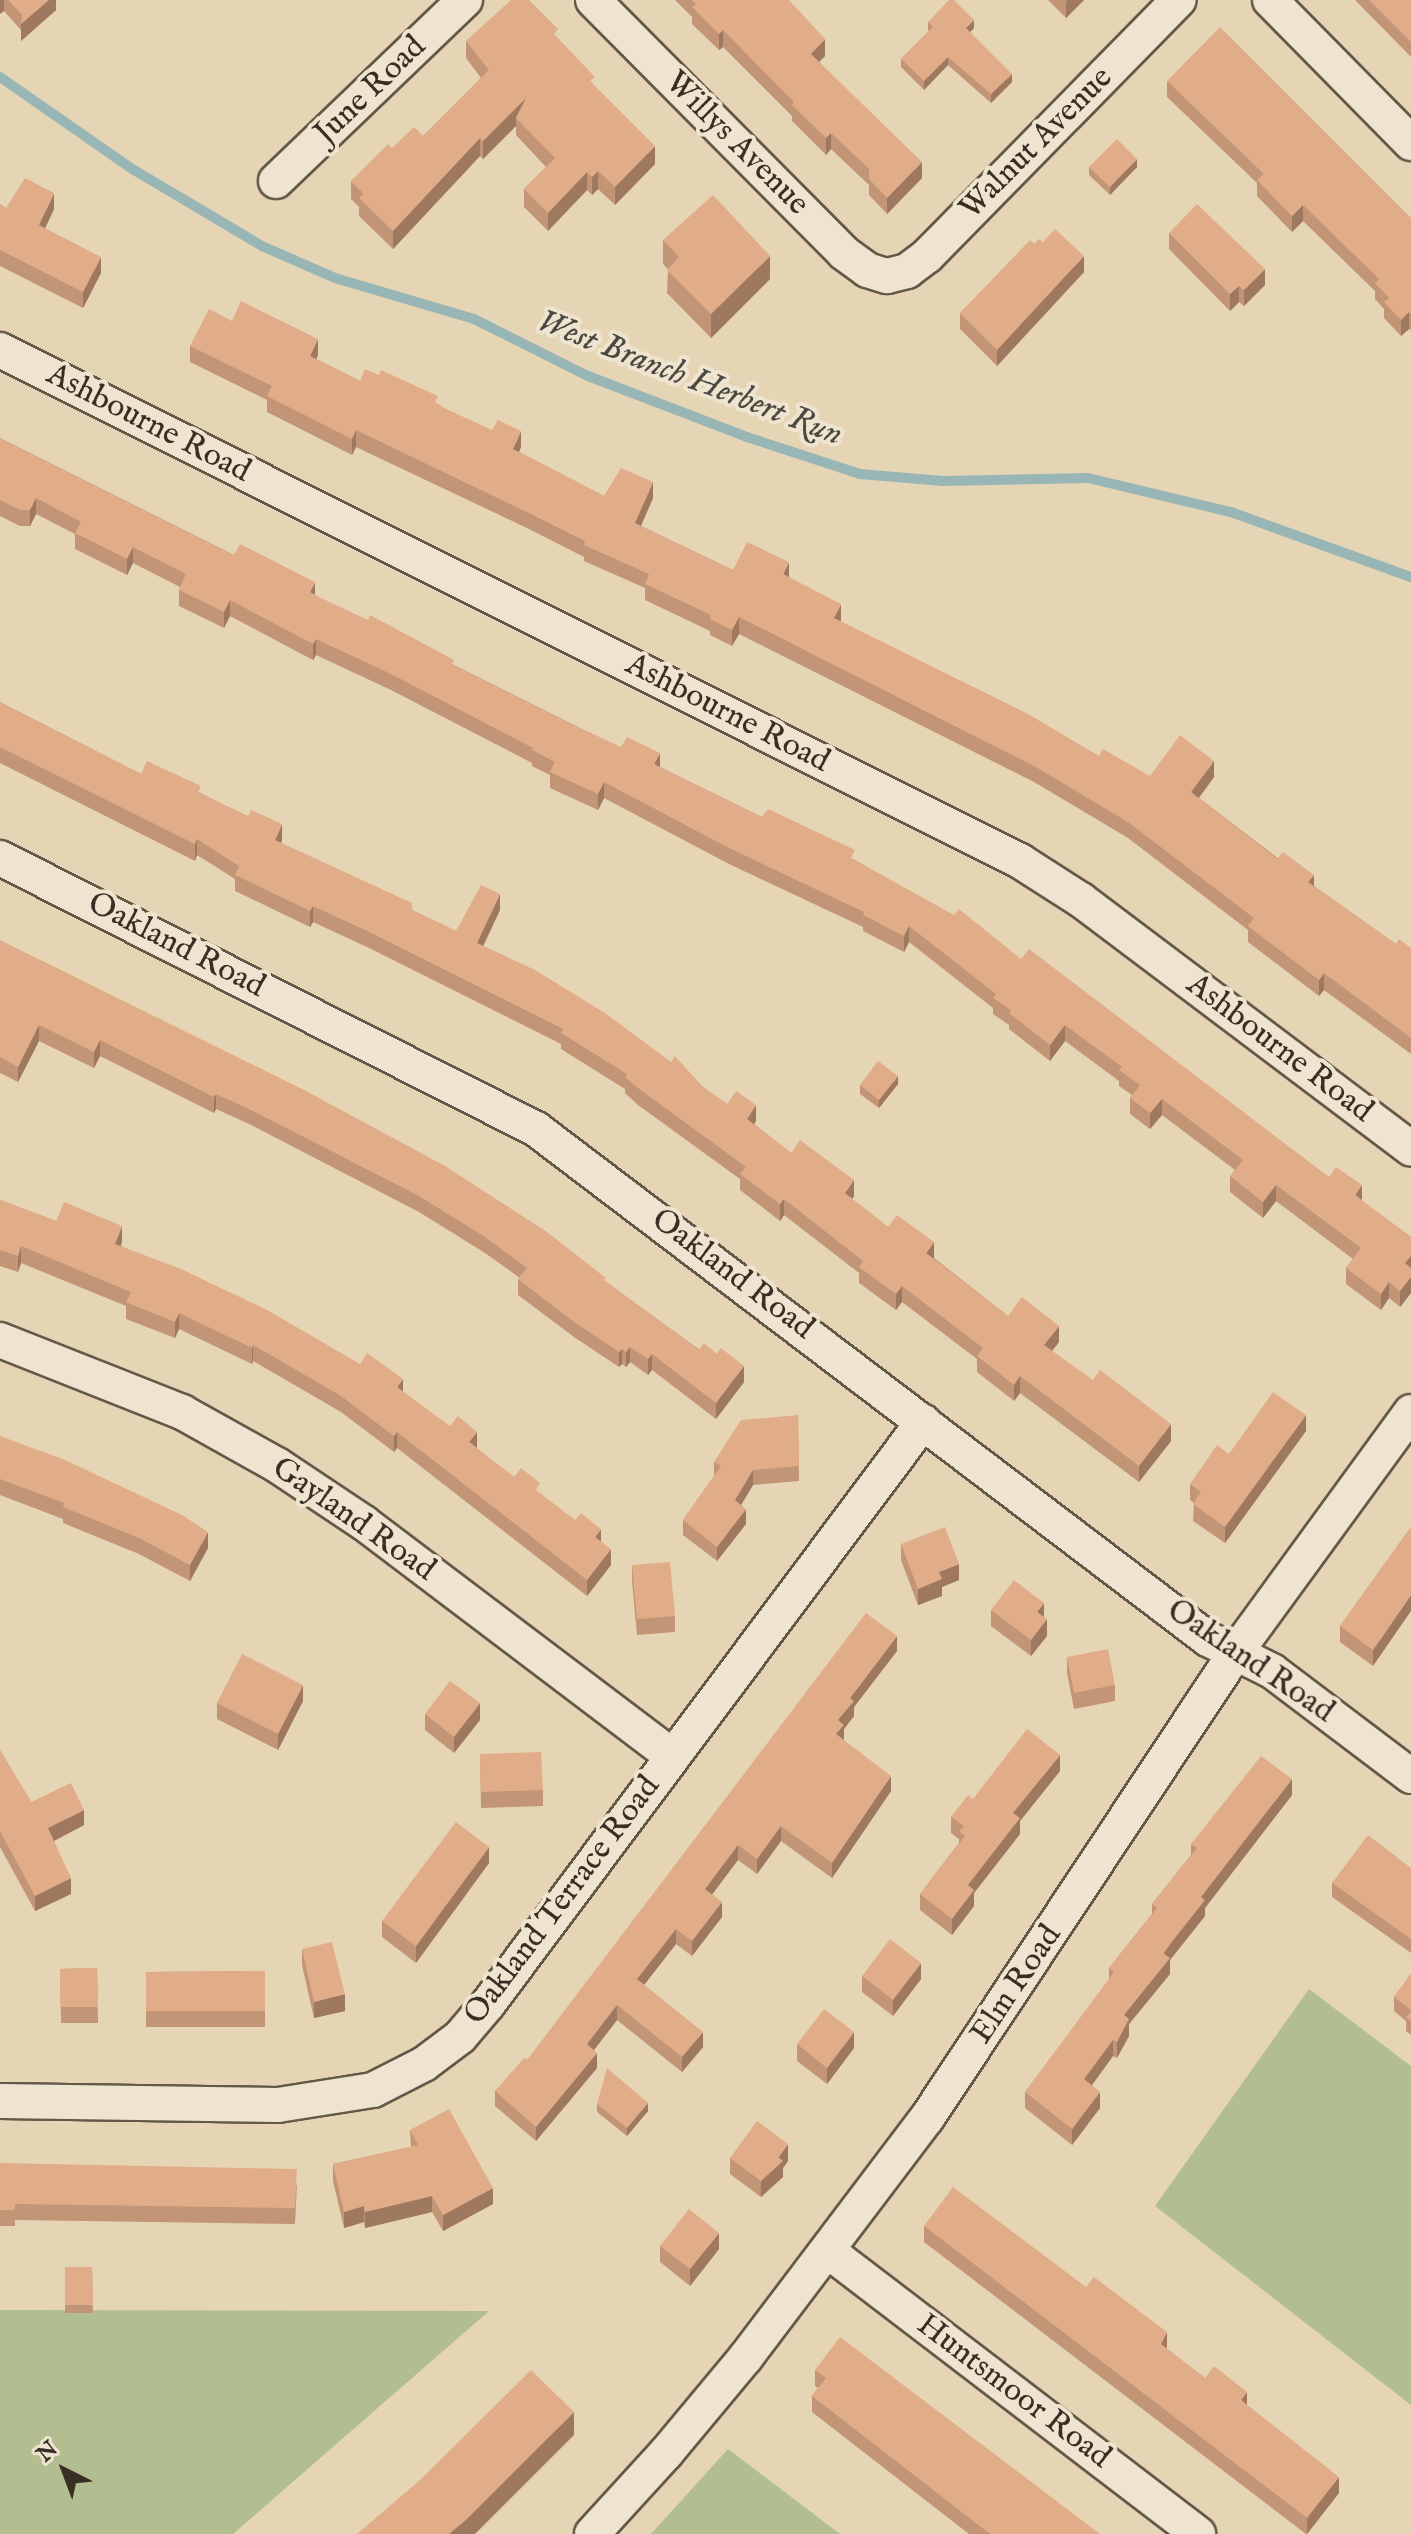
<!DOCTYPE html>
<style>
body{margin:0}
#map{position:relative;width:1411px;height:2534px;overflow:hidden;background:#e6d5b5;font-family:"IM FELL English",serif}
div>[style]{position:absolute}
.green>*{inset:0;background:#b2be90}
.stream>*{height:10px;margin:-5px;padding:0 5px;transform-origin:5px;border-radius:5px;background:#99b6b6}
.roads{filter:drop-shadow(2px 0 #645848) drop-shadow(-2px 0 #645848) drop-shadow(0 2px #645848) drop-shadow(0 -2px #645848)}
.street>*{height:34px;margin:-17px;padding:0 17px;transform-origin:17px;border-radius:17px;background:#efe4cf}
.wall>*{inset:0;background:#c29576}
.shaded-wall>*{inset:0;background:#9e7960}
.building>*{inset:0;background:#e1ad89}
span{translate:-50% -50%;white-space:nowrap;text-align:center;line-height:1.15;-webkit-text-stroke:8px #efe4cf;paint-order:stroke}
.street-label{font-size:32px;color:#382e24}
.water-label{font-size:34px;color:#4b4941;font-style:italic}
.north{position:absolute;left:24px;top:2430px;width:80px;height:80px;-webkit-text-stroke:6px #efe4cf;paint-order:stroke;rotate:318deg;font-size:22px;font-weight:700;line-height:32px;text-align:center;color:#382e24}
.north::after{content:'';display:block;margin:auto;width:28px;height:36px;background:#382e24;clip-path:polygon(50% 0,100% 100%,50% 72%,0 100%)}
</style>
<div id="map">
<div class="green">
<i style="clip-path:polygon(1309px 1989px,1411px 2066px,1411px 2405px,1155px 2206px)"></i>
<i style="clip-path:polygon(0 2310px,489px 2311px,233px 2534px,0 2534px)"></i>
<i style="clip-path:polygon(728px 2449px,840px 2534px,651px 2534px)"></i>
</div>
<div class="stream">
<i style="left:0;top:77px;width:163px;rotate:34.8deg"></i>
<i style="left:134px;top:170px;width:149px;rotate:30.7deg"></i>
<i style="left:262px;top:246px;width:80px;rotate:23.7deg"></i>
<i style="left:335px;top:278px;width:145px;rotate:16.4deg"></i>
<i style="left:474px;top:319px;width:127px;rotate:26.6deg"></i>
<i style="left:588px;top:376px;width:170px;rotate:21deg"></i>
<i style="left:747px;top:437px;width:119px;rotate:18.1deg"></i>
<i style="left:860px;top:474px;width:83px;rotate:4.8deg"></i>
<i style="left:943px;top:481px;width:145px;rotate:-1.2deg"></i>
<i style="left:1088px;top:478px;width:147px;rotate:13.4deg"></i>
<i style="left:1231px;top:512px;width:191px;rotate:19.9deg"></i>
</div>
<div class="roads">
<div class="street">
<i style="left:593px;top:0;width:356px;rotate:45.2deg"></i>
<i style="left:844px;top:253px;width:29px;rotate:36deg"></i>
<i style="left:867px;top:270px;width:21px;rotate:17deg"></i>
<i style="left:887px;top:276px;width:21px;rotate:-14deg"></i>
<i style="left:907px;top:271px;width:25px;rotate:-37deg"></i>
<i style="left:927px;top:256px;width:359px;rotate:-45.5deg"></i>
<i style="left:1270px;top:0;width:201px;rotate:45.4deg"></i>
<i style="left:276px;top:181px;width:262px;rotate:-43.8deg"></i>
<i style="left:0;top:350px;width:1141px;rotate:26.61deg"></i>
<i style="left:1020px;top:861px;width:72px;rotate:32.6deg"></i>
<i style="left:1081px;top:900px;width:413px;rotate:37deg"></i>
<i style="left:0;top:858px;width:601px;rotate:26.82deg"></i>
<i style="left:536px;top:1129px;width:844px;rotate:37.2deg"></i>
<i style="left:1208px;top:1639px;width:72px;rotate:26.6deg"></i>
<i style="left:1272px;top:1671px;width:174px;rotate:37.1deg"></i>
<i style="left:0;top:1340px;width:196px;rotate:21.6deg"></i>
<i style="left:182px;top:1412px;width:109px;rotate:29.2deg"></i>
<i style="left:277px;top:1465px;width:105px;rotate:33.7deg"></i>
<i style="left:364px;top:1523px;width:386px;rotate:37.1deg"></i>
<i style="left:0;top:2101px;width:278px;rotate:0.8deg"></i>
<i style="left:278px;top:2105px;width:96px;rotate:-9deg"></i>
<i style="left:373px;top:2090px;width:57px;rotate:-27deg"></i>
<i style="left:424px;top:2064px;width:45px;rotate:-36.9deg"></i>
<i style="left:460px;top:2037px;width:43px;rotate:-49.7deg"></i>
<i style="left:488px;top:2004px;width:727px;rotate:-53.22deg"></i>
<i style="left:828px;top:2251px;width:466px;rotate:37.4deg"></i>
<i style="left:592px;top:2534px;width:110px;rotate:-47.6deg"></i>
<i style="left:666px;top:2453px;width:125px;rotate:-50.2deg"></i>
<i style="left:746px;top:2357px;width:300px;rotate:-52.9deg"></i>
<i style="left:927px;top:2118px;width:559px;rotate:-56.45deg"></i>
<i style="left:1236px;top:1652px;width:297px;rotate:-53.9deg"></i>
</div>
</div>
<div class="wall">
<i style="clip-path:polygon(0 0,56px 0,56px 10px,21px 41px,21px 30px,4px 11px)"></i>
<i style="clip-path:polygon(675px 0,789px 0,825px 56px,819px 62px,922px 178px,887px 214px,869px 195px,869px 185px,831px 149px,826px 155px,792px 121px,792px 116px,723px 47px,719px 50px,692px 24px,692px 17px)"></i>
<i style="clip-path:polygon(1048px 0,1084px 0,1066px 18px)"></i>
<i style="clip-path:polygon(1355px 0,1411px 0,1411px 57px)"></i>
<i style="clip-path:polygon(928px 22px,974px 28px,970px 32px,1012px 82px,991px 103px,948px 65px,924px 90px,901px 67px,901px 59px,929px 31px,928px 30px)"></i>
<i style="clip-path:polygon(558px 39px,655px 164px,615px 205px,598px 189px,592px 195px,587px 190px,548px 231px,524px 207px,524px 189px,546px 167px,516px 135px,516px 126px,483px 159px,480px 156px,393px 249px,359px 216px,359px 207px,351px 199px,351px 181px,392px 148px,423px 136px,481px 78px,466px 58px,466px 41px)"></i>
<i style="clip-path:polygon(1167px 81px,1411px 218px,1411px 330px,1409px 329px,1401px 336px,1384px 318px,1384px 309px,1375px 299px,1375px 291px,1303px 221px,1292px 232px,1257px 196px,1257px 183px,1167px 97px)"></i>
<i style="clip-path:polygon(1089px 167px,1137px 167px,1110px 195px,1089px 175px)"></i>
<i style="clip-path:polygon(0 204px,6px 208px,54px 209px,45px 228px,101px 273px,83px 308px,0 266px)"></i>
<i style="clip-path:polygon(1169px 233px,1265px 285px,1244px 306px,1239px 302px,1230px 311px,1169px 249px)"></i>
<i style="clip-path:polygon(663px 240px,770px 279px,711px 338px,667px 293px,668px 269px,663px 264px)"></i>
<i style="clip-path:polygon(1043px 242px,1084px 272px,997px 366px,960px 329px,960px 313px,1034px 244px)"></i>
<i style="clip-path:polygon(232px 321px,318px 355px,316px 359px,360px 381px,438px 404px,444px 408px,521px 447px,519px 452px,604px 496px,653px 498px,641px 526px,733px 570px,789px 577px,841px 620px,841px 622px,1099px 756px,1150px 776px,1214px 777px,1199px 798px,1314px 886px,1396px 944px,1411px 948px,1411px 1054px,1324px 990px,1319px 996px,1248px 942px,1248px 930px,1128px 838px,1034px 782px,739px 634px,732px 646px,710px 635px,710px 631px,645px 600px,645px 588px,584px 561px,584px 557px,529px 529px,356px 447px,352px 455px,267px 412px,267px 400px,190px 362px,190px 346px)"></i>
<i style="clip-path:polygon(0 438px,578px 727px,762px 817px,855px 860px,1021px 959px,1329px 1177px,1411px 1237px,1411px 1293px,1400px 1307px,1389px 1298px,1381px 1310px,1346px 1284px,1346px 1268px,1353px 1259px,1276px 1201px,1263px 1218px,1230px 1192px,1230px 1176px,1235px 1170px,1162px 1115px,1150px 1129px,1130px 1114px,1130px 1098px,1132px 1095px,1119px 1086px,1119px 1081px,1065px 1041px,1050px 1061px,1009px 1029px,1009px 1025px,993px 1014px,993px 1008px,909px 942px,904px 952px,863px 931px,863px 927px,729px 864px,604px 798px,598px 810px,550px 788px,550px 775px,532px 766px,532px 763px,391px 690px,316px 655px,313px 660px,230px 616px,224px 628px,179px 606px,179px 590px,180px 587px,133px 563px,127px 575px,75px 549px,75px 534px,36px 514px,30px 526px,20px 526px,0 516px)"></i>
<i style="clip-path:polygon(0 702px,141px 774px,201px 793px,282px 840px,281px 843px,412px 910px,456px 931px,500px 910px,483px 946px,703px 1087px,727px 1104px,756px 1121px,754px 1124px,791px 1153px,854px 1196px,852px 1199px,888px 1227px,934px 1258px,1008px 1316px,1059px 1342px,1052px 1351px,1171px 1441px,1139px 1482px,1020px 1393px,1014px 1401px,977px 1372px,977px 1359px,902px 1302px,896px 1310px,859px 1283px,859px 1273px,784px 1215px,780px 1221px,740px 1190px,740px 1179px,638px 1105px,625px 1093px,625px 1089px,561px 1049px,561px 1044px,367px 947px,313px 922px,310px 927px,235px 891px,235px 879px,197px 855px,195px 861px,0 763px)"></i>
<i style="clip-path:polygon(0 940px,606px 1282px,744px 1382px,716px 1419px,652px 1370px,648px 1375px,630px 1362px,626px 1367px,622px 1364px,619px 1367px,574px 1337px,518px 1295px,518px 1279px,520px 1278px,485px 1253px,419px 1212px,249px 1124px,216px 1109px,214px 1113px,100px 1056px,94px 1068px,39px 1041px,18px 1082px,0 1073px)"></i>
<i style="clip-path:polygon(898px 1084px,879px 1108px,860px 1094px,860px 1085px)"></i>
<i style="clip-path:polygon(0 1200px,56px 1221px,122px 1242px,121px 1246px,403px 1392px,514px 1477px,540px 1494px,601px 1542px,611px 1565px,587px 1596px,397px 1448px,394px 1452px,341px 1412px,253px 1361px,252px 1364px,179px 1329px,175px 1338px,126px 1319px,126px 1306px,21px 1263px,18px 1272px,0 1266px)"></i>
<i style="clip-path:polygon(798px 1415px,799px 1481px,753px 1485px,741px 1505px,746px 1524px,717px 1561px,683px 1535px,683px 1520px,714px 1476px,714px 1462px)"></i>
<i style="clip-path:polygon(1306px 1431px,1225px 1543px,1193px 1521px,1194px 1503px,1190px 1500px,1190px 1484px,1229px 1454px)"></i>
<i style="clip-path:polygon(0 1436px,208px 1548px,190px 1581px,139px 1554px,63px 1523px,63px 1519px,0 1495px)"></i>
<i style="clip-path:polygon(1411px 1527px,1373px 1666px,1340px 1642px,1340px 1626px)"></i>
<i style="clip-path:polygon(901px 1544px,959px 1580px,942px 1587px,942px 1596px,918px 1605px,901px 1560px)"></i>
<i style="clip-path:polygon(632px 1565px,675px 1616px,675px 1632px,637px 1635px,632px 1581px)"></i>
<i style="clip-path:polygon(991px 1610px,1044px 1617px,1047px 1636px,1031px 1656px,991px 1626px)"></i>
<i style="clip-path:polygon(897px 1651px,854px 1707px,854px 1716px,844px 1729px,843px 1740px,891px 1791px,832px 1878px,781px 1841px,757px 1874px,738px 1860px,712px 1894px,722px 1917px,692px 1956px,676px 1944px,644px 1985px,703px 2047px,682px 2072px,617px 2020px,594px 2050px,597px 2068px,536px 2141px,495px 2106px,495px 2091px,527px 2060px)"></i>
<i style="clip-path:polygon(1067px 1657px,1115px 1685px,1115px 1701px,1074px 1709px,1067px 1673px)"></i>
<i style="clip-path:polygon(303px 1701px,278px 1750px,217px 1719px,217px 1703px)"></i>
<i style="clip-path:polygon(425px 1714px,480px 1720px,454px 1753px,425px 1730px)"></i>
<i style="clip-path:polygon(0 1750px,31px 1802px,84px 1825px,54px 1841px,71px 1894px,35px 1911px,0 1847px)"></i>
<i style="clip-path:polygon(480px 1754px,543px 1790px,543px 1806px,481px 1808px)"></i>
<i style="clip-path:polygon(1060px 1771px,1020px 1821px,1020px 1834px,974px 1893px,974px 1906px,952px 1935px,920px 1910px,920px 1894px,959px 1843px,959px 1839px,951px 1833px,951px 1817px,973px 1799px)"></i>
<i style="clip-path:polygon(1292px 1795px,1205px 1908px,1205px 1916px,1170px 1960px,1170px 1974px,1129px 2024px,1129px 2036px,1117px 2058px,1113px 2056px,1092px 2085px,1100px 2108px,1072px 2145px,1025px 2108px,1025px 2092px,1109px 1980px,1109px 1968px,1152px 1914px,1152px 1904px,1191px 1855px,1191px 1844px)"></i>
<i style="clip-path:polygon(489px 1863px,416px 1963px,382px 1937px,382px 1921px)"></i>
<i style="clip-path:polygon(1411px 1868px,1411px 1953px,1332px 1897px,1332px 1883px)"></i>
<i style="clip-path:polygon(302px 1949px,345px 2011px,314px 2018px,302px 1965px)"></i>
<i style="clip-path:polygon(97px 1968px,98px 2023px,61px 2023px,60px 1969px)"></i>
<i style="clip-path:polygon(265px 1971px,265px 2027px,146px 2027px,146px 1972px)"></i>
<i style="clip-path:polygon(1411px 1974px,1411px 2035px,1406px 2031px,1406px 2021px,1394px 2011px,1394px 1997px)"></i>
<i style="clip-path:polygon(862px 1976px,921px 1979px,893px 2016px,862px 1992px)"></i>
<i style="clip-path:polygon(797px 2044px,854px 2048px,827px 2084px,797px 2061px)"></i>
<i style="clip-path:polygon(597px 2104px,648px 2111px,627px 2136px,597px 2112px)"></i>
<i style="clip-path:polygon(410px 2130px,493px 2204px,443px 2231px,432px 2212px,365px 2228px,364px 2222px,344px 2228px,333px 2181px,333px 2164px,411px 2147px)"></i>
<i style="clip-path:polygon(730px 2158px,788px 2161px,783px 2168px,783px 2177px,761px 2197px,730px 2174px)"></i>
<i style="clip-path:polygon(0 2163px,297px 2185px,295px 2224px,15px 2220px,15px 2226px,0 2226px)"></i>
<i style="clip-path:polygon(924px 2226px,1167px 2348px,1167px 2349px,1205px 2378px,1247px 2405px,1339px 2493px,1307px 2534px,1306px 2534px,924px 2242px)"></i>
<i style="clip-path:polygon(660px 2246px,719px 2249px,690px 2286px,660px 2262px)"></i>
<i style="clip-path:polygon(65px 2267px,92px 2267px,93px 2313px,65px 2313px)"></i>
<i style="clip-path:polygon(815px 2370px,1100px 2534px,969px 2534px,812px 2412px,812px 2396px,818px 2388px,815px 2386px)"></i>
</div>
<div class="shaded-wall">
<i style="clip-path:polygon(0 0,4px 0,4px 11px,0 14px)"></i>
<i style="clip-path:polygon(49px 0,56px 0,56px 10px,21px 41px,21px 24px)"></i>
<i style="clip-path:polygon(1068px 0,1084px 0,1066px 18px,1066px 2px)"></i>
<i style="clip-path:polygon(974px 20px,974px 28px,966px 36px,966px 28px)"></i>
<i style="clip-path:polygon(723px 30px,723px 47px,719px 50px,719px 34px)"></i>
<i style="clip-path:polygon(825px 39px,825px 56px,811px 70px,811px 54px)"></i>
<i style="clip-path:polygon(948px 57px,948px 65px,924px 90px,924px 81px)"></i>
<i style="clip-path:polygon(1012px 74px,1012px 82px,991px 103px,991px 94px)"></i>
<i style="clip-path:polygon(526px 98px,516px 118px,516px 126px,483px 159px,483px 141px)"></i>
<i style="clip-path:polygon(831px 133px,831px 149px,826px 155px,826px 138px)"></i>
<i style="clip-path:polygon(480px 138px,480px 156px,393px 249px,393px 231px)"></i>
<i style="clip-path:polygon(655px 146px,655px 164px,615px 205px,615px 187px)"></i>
<i style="clip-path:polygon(1137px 159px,1137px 167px,1110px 195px,1110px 187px)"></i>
<i style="clip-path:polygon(922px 162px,922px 178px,887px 214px,887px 198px)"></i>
<i style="clip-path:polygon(598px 171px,598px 189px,592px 195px,592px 177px)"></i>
<i style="clip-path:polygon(587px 172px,587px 190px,548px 231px,548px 213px)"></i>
<i style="clip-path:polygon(54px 193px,54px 209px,39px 241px,39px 225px)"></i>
<i style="clip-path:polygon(1303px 205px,1303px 221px,1292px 232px,1292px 216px)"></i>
<i style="clip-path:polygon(770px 256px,770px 279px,711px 338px,711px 314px)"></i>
<i style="clip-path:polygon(1084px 256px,1084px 272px,997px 366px,997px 350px)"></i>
<i style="clip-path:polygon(101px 257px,101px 273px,83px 308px,83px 292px)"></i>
<i style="clip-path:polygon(1265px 269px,1265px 285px,1244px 306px,1244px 290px)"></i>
<i style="clip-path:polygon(1239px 286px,1239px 302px,1230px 311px,1230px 294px)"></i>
<i style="clip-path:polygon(1409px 312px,1409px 329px,1401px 336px,1401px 320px)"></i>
<i style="clip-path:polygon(318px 339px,318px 355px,310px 372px,310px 356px)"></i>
<i style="clip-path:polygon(356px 430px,356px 447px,352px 455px,352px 439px)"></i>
<i style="clip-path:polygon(521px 431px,521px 447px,513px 465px,513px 449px)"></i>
<i style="clip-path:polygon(653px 482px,653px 498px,635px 539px,635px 523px)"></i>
<i style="clip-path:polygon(36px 498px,36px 514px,30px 526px,30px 510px)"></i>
<i style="clip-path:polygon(133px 547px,133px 563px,127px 575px,127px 559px)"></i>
<i style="clip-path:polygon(789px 562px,789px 578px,783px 574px)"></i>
<i style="clip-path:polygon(315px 582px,315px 598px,310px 592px)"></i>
<i style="clip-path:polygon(230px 600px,230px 616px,224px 628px,224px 612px)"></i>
<i style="clip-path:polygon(841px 604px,841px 620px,834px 634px,834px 618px)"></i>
<i style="clip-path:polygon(739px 617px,739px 634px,732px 646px,732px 630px)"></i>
<i style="clip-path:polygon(316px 639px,316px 655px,313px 660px,313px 644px)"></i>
<i style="clip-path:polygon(660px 753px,660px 769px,654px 764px)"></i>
<i style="clip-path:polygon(1214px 761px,1214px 777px,1191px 808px,1191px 792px)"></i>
<i style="clip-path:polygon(604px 782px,604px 798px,598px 810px,598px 794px)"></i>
<i style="clip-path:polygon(282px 824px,282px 840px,275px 856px,275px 840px)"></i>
<i style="clip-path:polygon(197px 839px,197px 855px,195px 861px,195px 844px)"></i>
<i style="clip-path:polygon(1314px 875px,1314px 891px,1308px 882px)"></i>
<i style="clip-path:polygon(500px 894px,500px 910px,477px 959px,477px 943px)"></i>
<i style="clip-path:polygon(313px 906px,313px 922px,310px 927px,310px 911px)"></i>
<i style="clip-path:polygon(909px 926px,909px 942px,904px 952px,904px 936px)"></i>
<i style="clip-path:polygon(1324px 973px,1324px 990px,1319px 996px,1319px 980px)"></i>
<i style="clip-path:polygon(39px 1025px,39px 1041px,18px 1082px,18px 1067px)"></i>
<i style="clip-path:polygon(1065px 1025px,1065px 1041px,1050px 1061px,1050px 1045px)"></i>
<i style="clip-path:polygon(100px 1040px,100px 1056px,94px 1068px,94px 1052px)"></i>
<i style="clip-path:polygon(898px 1076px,898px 1084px,879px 1108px,879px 1100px)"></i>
<i style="clip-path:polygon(216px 1094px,216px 1109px,214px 1113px,214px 1097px)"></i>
<i style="clip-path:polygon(1162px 1099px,1162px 1115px,1150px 1129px,1150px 1113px)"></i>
<i style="clip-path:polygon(756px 1105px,756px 1121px,747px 1135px,747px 1119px)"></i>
<i style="clip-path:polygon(854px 1180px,854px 1196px,845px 1209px,845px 1193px)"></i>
<i style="clip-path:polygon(1276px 1185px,1276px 1201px,1263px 1218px,1263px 1202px)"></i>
<i style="clip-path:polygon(1362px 1185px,1362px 1201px,1355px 1195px)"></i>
<i style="clip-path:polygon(784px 1199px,784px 1215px,780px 1221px,780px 1204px)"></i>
<i style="clip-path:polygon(122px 1226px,122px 1242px,115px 1260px,115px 1244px)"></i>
<i style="clip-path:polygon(934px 1242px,934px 1259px,926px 1253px)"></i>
<i style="clip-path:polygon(21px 1246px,21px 1263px,18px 1272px,18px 1256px)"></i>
<i style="clip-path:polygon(1411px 1256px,1411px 1272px,1405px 1263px)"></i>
<i style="clip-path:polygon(1411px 1277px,1411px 1293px,1400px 1307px,1400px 1291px)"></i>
<i style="clip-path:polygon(1389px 1282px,1389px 1298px,1381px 1310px,1381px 1294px)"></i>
<i style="clip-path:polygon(902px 1286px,902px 1302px,896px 1310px,896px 1294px)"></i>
<i style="clip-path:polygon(179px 1313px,179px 1329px,175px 1338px,175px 1322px)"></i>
<i style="clip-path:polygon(1059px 1326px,1059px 1342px,1044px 1361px,1044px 1345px)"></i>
<i style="clip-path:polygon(253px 1345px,253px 1361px,252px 1364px,252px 1348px)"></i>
<i style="clip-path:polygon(630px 1347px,630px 1362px,626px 1367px,626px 1352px)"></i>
<i style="clip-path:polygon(622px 1349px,622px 1364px,619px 1367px,619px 1352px)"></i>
<i style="clip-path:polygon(652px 1354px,652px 1370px,648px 1375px,648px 1359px)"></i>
<i style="clip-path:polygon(744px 1366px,744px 1382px,716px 1419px,716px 1403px)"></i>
<i style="clip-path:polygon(1020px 1376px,1020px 1393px,1014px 1401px,1014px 1385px)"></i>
<i style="clip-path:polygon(403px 1379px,403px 1395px,397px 1387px)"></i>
<i style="clip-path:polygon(1306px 1415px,1306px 1431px,1225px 1543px,1225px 1527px)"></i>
<i style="clip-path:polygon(1171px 1424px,1171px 1441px,1139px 1482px,1139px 1466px)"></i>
<i style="clip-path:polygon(397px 1432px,397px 1448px,394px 1452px,394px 1436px)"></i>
<i style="clip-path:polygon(477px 1432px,477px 1448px,469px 1442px)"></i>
<i style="clip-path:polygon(753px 1470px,753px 1485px,735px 1515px,735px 1500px)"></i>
<i style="clip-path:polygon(746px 1509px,746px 1524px,717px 1561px,717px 1547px)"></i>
<i style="clip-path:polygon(601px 1529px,601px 1545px,595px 1537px)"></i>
<i style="clip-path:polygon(208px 1532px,208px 1548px,190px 1581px,190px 1565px)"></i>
<i style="clip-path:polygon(611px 1549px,611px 1565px,587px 1596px,587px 1580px)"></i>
<i style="clip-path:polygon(959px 1564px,959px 1580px,942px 1587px,942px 1596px,918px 1605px,918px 1589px,939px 1572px)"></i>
<i style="clip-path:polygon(1411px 1595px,1411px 1611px,1373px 1666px,1373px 1650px)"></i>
<i style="clip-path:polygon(1044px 1603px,1044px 1620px,1037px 1612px)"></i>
<i style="clip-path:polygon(1047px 1619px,1047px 1636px,1031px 1656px,1031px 1640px)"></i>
<i style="clip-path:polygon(897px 1636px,897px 1651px,854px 1707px,854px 1716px,844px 1729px,844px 1740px,836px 1734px,838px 1720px,850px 1698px)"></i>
<i style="clip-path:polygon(303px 1685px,303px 1701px,278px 1750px,278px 1734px)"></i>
<i style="clip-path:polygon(480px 1703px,480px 1720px,454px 1753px,454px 1737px)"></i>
<i style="clip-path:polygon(1060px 1755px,1060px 1771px,1020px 1821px,1020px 1834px,974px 1893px,974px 1906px,952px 1935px,952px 1919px,968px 1885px,1013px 1813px)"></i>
<i style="clip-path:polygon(891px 1776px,891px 1791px,832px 1878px,832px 1863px)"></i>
<i style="clip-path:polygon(1292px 1779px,1292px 1795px,1205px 1908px,1205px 1916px,1170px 1960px,1170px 1974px,1129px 2024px,1129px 2036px,1117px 2058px,1117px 2042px,1124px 2015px,1201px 1897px)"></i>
<i style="clip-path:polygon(84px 1810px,84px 1825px,48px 1844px,48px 1828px)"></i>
<i style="clip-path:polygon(781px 1826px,781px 1841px,757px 1874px,757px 1859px)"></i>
<i style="clip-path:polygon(738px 1845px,738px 1860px,705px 1904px,705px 1889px)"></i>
<i style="clip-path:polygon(489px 1847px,489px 1863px,416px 1963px,416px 1946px)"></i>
<i style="clip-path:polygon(71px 1878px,71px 1894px,35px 1911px,35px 1896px)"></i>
<i style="clip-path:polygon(722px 1902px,722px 1917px,692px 1956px,692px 1941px)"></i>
<i style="clip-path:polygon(676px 1929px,676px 1944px,637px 1994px,637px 1979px)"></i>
<i style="clip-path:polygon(921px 1963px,921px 1979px,893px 2016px,893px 2000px)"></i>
<i style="clip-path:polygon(345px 1994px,345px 2011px,314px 2018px,314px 2002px)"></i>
<i style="clip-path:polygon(617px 2005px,617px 2020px,587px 2059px,587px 2044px)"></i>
<i style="clip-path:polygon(703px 2032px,703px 2047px,682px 2072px,682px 2057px)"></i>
<i style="clip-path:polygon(854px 2032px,854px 2048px,827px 2084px,827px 2068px)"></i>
<i style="clip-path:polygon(1113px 2040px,1113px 2056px,1084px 2096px,1084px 2079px)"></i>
<i style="clip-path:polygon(597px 2053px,597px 2068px,536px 2141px,536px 2127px)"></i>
<i style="clip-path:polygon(1100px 2092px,1100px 2108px,1072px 2145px,1072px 2129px)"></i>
<i style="clip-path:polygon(648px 2103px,648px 2111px,627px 2136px,627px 2128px)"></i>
<i style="clip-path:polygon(788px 2144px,788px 2161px,783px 2168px,783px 2177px,761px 2197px,761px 2181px)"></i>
<i style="clip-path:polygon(493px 2188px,493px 2204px,443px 2231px,443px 2215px)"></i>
<i style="clip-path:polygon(432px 2196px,432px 2212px,365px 2228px,365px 2212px)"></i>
<i style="clip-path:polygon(364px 2206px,364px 2222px,344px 2228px,344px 2212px)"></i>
<i style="clip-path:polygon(719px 2233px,719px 2249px,690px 2286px,690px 2269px)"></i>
<i style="clip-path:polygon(1167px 2332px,1167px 2348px,1161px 2361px,1161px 2344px)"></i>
<i style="clip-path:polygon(1247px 2392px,1247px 2408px,1241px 2400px)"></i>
<i style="clip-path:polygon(574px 2412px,574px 2435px,475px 2534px,449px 2534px)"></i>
<i style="clip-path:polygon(1339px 2477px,1339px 2493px,1307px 2534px,1307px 2518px)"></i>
</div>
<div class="building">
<i style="clip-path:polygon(8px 0,49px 0,21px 24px,22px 15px)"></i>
<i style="clip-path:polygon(511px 0,529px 0,558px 29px,554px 34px,595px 77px,590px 81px,655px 146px,615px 187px,598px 171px,592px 177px,587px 172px,548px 213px,524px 189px,555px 158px,516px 118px,526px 98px,483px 141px,480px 138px,393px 231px,359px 198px,364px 194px,351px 181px,388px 144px,392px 148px,414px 127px,423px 136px,489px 70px,466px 41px)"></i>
<i style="clip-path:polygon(692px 0,789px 0,825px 39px,811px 54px,922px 162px,887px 198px,869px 179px,869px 169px,831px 133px,826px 138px,792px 105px,794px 102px,723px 30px,719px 34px,692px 7px,696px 4px)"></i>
<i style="clip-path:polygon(949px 0,954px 0,974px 20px,966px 28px,1012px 74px,991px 94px,948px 57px,924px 81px,901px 59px,933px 27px,928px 22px)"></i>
<i style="clip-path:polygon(1369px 0,1411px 0,1411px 42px)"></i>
<i style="clip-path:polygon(1220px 27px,1411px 218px,1411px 314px,1409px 312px,1401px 320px,1384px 302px,1389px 298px,1375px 283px,1379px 279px,1303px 205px,1292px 216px,1257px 180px,1264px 174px,1167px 81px)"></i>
<i style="clip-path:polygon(1117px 139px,1137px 159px,1110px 187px,1089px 167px)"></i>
<i style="clip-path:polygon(25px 178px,54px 193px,39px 225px,101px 257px,83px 292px,0 250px,0 204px,6px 208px)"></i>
<i style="clip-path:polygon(713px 195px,770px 256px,711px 314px,667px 270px,679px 257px,663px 240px)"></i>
<i style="clip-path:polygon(1197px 204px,1265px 269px,1244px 290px,1239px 286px,1230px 294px,1169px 233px)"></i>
<i style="clip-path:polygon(1055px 229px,1084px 256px,997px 350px,960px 313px,1030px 240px,1034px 244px,1039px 239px,1043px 242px)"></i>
<i style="clip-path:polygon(241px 301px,318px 339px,310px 356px,360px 381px,365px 369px,379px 375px,381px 370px,438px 396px,435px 402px,444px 408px,492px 430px,498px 420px,521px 431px,513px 449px,604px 496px,621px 468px,653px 482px,635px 523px,733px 570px,747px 542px,789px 562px,783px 574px,841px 604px,834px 618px,1028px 714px,1099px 756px,1103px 749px,1150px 776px,1180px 735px,1214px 761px,1191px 792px,1277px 859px,1283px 852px,1314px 875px,1308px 882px,1396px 944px,1399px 939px,1411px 948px,1411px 1038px,1324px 973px,1319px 980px,1248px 926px,1254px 918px,1128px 822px,1034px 766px,739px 617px,732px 630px,710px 619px,711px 615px,645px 584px,649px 574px,584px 545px,585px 541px,529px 513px,356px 430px,352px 439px,267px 396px,272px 386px,190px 346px,209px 309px,232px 321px)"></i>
<i style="clip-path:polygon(0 438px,234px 555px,240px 544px,315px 582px,310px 592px,321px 598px,368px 620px,370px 615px,454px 660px,452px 664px,578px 727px,621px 747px,627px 737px,660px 753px,654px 764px,762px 817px,768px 809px,855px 850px,851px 858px,954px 915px,959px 909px,1021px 959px,1029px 949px,1329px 1177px,1336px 1167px,1362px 1185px,1355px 1195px,1411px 1237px,1411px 1256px,1405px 1263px,1411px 1268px,1411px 1277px,1400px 1291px,1389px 1282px,1381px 1294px,1346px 1268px,1361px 1248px,1276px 1185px,1263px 1202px,1230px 1176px,1243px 1160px,1162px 1099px,1150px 1113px,1130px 1098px,1140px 1085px,1119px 1070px,1122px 1067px,1065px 1025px,1050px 1045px,1009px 1013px,1011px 1010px,993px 998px,996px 994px,909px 926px,904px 936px,863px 915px,864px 912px,729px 848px,604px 782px,598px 794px,550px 772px,555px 762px,532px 750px,533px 748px,391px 674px,316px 639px,313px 644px,230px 600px,224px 612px,179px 590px,186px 574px,133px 547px,127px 559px,75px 533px,81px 522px,36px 498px,30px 510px,20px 510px,0 500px)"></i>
<i style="clip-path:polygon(0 702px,141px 774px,147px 761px,201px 786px,198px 792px,248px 816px,251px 810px,282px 824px,275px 840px,412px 903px,412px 910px,456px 931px,481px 885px,500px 894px,477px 943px,535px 970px,605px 1013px,671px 1062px,675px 1056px,703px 1087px,727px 1104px,736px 1091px,756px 1105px,747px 1119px,791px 1153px,800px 1140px,854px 1180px,845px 1193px,888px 1227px,897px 1215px,934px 1242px,926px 1253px,1008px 1316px,1022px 1297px,1059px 1326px,1044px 1345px,1093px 1380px,1100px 1370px,1171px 1424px,1139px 1466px,1020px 1376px,1014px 1385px,977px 1356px,983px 1348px,902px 1286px,896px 1294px,859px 1267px,863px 1261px,784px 1199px,780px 1204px,740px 1174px,746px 1167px,638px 1088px,625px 1077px,627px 1074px,561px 1033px,563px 1029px,367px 931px,313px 906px,310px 911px,235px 875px,239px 866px,197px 839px,195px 844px,0 747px)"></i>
<i style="clip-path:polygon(0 940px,304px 1090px,445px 1166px,547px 1232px,606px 1278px,604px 1280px,699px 1350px,704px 1343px,717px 1354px,721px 1348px,744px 1366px,716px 1403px,652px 1354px,648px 1359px,630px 1347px,626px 1352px,622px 1349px,619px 1352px,574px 1322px,518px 1279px,527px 1268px,485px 1237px,419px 1196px,249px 1109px,216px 1094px,214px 1097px,100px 1040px,94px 1052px,39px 1025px,18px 1067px,0 1057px)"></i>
<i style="clip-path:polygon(878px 1061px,898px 1076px,879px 1100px,860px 1085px)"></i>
<i style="clip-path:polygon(0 1200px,56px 1221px,64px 1202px,122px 1226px,115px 1244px,181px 1269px,269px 1311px,360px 1364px,367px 1353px,403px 1379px,397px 1387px,450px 1426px,458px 1416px,477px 1432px,469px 1442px,514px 1477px,521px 1468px,540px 1483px,536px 1490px,575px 1520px,581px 1513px,601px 1529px,595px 1537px,611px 1549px,587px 1580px,397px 1432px,394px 1436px,341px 1396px,253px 1345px,252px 1348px,179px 1313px,175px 1322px,126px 1302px,131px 1292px,21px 1246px,18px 1256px,0 1250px)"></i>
<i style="clip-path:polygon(1273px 1392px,1306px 1415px,1225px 1527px,1193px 1504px,1201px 1492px,1190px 1484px,1217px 1445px,1229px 1454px)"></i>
<i style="clip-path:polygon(798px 1415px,799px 1466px,753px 1470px,735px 1500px,746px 1509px,717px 1547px,683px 1520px,721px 1466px,714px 1462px,741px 1420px)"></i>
<i style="clip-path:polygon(0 1436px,65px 1460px,182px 1515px,208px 1532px,190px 1565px,139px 1538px,63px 1507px,64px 1503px,0 1479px)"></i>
<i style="clip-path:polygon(945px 1527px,959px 1564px,939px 1572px,942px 1579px,918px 1589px,901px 1544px)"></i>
<i style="clip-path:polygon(1411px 1527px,1411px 1595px,1373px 1650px,1340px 1626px)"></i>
<i style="clip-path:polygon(670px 1562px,675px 1616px,637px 1619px,632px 1565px)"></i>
<i style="clip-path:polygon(1014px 1580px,1044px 1603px,1037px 1612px,1047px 1619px,1031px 1640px,991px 1610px)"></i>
<i style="clip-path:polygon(866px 1613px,897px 1636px,850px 1698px,854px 1701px,838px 1720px,844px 1725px,836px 1734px,891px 1776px,832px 1863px,781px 1826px,757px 1859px,738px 1845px,705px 1889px,722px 1902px,692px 1941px,676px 1929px,637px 1979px,703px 2032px,682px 2057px,617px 2005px,587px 2044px,597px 2053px,536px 2127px,495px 2091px,524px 2058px,527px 2060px)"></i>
<i style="clip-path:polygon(1108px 1649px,1115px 1685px,1074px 1693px,1067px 1657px)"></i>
<i style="clip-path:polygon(242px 1654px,303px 1685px,278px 1734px,217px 1703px)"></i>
<i style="clip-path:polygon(450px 1681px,480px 1703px,454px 1737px,425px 1714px)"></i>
<i style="clip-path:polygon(1027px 1729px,1060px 1755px,1013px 1813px,1020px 1818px,968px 1885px,974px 1890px,952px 1919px,920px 1894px,965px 1836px,959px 1831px,964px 1826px,951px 1817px,968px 1795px,973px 1799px)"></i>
<i style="clip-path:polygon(0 1750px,31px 1802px,71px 1783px,84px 1810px,48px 1828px,71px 1878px,35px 1896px,0 1831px)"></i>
<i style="clip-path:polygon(541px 1752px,543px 1790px,481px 1792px,480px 1754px)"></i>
<i style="clip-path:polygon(1261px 1756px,1292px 1779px,1201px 1897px,1205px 1900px,1163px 1953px,1170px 1958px,1124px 2015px,1129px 2019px,1117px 2042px,1113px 2040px,1084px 2079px,1100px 2092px,1072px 2129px,1025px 2092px,1114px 1972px,1109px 1968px,1157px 1908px,1152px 1904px,1197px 1848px,1191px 1844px)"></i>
<i style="clip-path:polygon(456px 1822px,489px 1847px,416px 1946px,382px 1921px)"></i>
<i style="clip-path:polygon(1368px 1835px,1411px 1868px,1411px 1939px,1332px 1883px)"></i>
<i style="clip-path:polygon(890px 1939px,921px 1963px,893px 2000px,862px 1976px)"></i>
<i style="clip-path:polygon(332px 1942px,345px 1994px,314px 2002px,302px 1949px)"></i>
<i style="clip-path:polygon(97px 1968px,98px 2007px,61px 2007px,60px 1969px)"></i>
<i style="clip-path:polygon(265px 1971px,265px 2011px,146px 2011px,146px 1972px)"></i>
<i style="clip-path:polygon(1411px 1974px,1411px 2010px,1394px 1997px)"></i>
<i style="clip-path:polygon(824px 2009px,854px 2032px,827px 2068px,797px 2044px)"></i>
<i style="clip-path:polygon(1411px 2012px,1411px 2021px,1406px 2017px)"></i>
<i style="clip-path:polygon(607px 2068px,648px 2103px,627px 2128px,597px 2104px)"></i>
<i style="clip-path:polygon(449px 2109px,493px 2188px,443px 2215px,432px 2196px,365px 2212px,364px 2206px,344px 2212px,333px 2164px,418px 2145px,410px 2130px)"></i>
<i style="clip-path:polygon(757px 2121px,788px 2144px,778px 2157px,783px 2161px,761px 2181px,730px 2158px)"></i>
<i style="clip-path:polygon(0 2163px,297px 2169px,295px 2208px,15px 2204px,15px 2210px,0 2210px)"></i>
<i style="clip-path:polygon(953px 2187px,1086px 2287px,1094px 2277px,1167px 2332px,1161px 2344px,1205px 2378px,1214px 2366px,1247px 2392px,1241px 2400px,1339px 2477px,1307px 2518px,924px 2226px)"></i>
<i style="clip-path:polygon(689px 2209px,719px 2233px,690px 2269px,660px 2246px)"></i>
<i style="clip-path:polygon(65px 2267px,92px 2267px,93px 2305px,65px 2305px)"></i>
<i style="clip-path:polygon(840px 2337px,1100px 2534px,990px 2534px,812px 2396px,826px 2378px,815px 2370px)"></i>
<i style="clip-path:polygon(531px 2370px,574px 2412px,466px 2520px,449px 2534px,357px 2534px,420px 2480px)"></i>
</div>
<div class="street-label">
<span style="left:371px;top:91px;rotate:-44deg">June Road</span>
<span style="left:736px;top:144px;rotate:45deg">Willys Avenue</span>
<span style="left:1037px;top:144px;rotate:-45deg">Walnut Avenue</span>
<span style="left:148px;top:424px;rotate:27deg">Ashbourne Road</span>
<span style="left:727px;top:714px;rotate:27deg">Ashbourne Road</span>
<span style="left:176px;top:946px;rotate:27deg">Oakland Road</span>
<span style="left:1279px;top:1049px;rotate:37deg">Ashbourne Road</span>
<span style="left:732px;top:1275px;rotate:37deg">Oakland Road</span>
<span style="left:353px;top:1520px;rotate:35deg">Gayland Road</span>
<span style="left:1250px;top:1662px;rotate:34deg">Oakland Road</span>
<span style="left:563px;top:1901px;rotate:-53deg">Oakland Terrace Road</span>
<span style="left:1017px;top:1985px;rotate:-56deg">Elm Road</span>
<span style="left:1013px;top:2392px;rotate:37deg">Huntsmoor Road</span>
</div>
<div class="water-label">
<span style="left:690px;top:378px;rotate:21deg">West Branch Herbert Run</span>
</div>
<div class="north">N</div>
</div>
